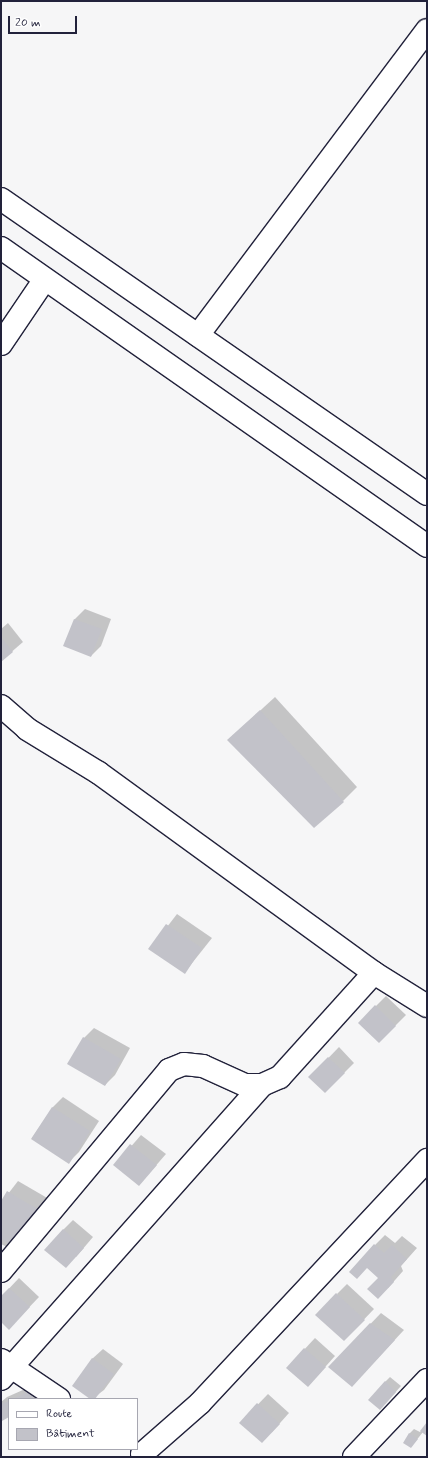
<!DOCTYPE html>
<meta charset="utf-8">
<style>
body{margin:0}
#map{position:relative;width:428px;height:1458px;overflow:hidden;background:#f6f6f7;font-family:Mynerve,sans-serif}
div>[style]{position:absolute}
.shadow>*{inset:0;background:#0003}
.building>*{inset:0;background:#c2c2c9}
.roads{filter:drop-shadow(1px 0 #22223b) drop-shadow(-1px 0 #22223b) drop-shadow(0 1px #22223b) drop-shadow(0 -1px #22223b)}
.minor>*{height:22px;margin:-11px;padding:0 11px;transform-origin:11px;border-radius:11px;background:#fff}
.secondary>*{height:22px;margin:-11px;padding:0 11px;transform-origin:11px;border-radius:11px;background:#fff}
span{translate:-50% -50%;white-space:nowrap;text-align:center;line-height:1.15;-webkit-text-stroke:4px #fff;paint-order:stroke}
.frame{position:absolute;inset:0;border:2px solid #22223b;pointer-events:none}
.legend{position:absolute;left:8px;top:1398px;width:130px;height:52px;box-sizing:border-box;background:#fff;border:1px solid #a7a7b1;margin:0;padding:5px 7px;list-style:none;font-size:12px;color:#22223b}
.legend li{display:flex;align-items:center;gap:8px;height:20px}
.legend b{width:20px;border:1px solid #a7a7b1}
.scale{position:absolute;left:8px;top:16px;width:69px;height:18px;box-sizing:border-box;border:2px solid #22223b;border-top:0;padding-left:5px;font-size:12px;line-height:14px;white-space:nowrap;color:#22223b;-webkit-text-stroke:3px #fff;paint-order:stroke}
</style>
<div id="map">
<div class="shadow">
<i style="clip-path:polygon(85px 609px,111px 619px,101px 646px,91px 656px,65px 646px,75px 619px)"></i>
<i style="clip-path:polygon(8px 623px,23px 642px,1px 661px,1px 629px)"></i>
<i style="clip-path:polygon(275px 697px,357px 787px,343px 801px,228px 740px)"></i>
<i style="clip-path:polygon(177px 914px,212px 938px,185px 972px,150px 949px)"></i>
<i style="clip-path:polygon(386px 996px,406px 1015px,379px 1042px,359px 1023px)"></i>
<i style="clip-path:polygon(94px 1028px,130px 1048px,115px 1075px,105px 1085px,69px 1064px,84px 1038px)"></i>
<i style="clip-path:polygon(339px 1047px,354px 1063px,325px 1092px,310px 1077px)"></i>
<i style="clip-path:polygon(63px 1097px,99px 1121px,79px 1152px,69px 1162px,32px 1138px,53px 1107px)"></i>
<i style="clip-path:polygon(141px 1135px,166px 1154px,139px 1185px,115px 1165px)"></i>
<i style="clip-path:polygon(18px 1181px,49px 1199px,7px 1247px,1px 1244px,1px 1203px)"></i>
<i style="clip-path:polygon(73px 1220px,93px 1237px,76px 1257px,63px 1230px)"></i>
<i style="clip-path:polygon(385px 1235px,395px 1243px,402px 1236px,417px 1248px,401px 1266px,403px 1271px,388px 1288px,379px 1277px,375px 1245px)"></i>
<i style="clip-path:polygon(19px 1278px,39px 1297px,19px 1318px,1px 1321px,1px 1297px)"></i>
<i style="clip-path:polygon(347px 1284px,374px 1309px,354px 1330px,337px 1294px)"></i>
<i style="clip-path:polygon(381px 1313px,404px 1330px,362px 1375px,329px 1367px)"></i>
<i style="clip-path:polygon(315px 1338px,335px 1356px,308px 1386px,287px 1368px)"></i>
<i style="clip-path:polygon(103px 1349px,123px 1364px,104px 1390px,92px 1399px,92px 1359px)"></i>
<i style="clip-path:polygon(390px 1377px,401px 1386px,385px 1404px,385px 1382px)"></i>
<i style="clip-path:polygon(41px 1382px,48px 1399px,9px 1399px,9px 1416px,2px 1419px,1px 1402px,7px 1397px)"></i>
<i style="clip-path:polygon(268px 1394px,289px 1413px,272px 1432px,240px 1423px)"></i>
<i style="clip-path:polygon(427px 1424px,427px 1435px,423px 1432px,411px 1447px,409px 1434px,414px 1429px,420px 1432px)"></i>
</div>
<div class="building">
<i style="clip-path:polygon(74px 619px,102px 629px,91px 657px,63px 646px)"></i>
<i style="clip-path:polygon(1px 637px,13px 652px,1px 662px)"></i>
<i style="clip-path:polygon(260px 710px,344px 802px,314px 828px,227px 740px)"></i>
<i style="clip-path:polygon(166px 924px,202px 948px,185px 974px,148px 949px)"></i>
<i style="clip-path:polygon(375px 1005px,396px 1026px,379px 1043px,358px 1023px)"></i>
<i style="clip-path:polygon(83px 1037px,121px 1059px,105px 1086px,67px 1064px)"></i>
<i style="clip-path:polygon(328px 1057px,345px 1073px,325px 1093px,308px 1077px)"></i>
<i style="clip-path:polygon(52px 1107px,90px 1131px,69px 1164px,31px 1139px)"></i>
<i style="clip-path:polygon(130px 1144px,157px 1165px,139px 1186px,113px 1165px)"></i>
<i style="clip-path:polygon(7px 1191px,39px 1210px,16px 1248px,1px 1239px,1px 1201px)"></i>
<i style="clip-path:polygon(63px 1229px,84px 1248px,66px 1268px,44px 1250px)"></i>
<i style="clip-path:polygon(374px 1244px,384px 1253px,392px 1245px,407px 1259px,391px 1277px,394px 1282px,378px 1299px,367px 1289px,378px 1278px,367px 1268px,357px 1279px,349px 1272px)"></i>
<i style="clip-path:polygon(9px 1288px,30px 1307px,9px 1330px,1px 1322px,1px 1296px)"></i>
<i style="clip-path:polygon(336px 1293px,365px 1320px,344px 1341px,315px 1315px)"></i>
<i style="clip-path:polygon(370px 1323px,395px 1340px,352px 1387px,328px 1367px)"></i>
<i style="clip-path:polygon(304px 1348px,326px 1367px,308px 1387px,286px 1368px)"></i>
<i style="clip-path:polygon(92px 1358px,114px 1374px,95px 1399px,90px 1399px,72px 1386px)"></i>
<i style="clip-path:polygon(385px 1381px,396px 1392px,380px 1410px,368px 1400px)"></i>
<i style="clip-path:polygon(30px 1391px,34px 1399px,13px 1399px)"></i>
<i style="clip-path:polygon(9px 1401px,9px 1417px,2px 1421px,1px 1404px)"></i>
<i style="clip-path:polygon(257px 1403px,280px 1424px,262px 1443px,239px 1423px)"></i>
<i style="clip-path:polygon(427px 1422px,427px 1436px,420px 1431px)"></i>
<i style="clip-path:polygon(409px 1433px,418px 1439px,411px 1448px,403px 1443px)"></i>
</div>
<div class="roads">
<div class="minor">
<i style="left:198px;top:335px;width:381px;rotate:-53.1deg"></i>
<i style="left:1px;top:344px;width:78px;rotate:-55.9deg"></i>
<i style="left:1px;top:706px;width:35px;rotate:41deg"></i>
<i style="left:27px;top:729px;width:84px;rotate:31.4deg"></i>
<i style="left:99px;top:773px;width:340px;rotate:36deg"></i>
<i style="left:374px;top:973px;width:62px;rotate:31.9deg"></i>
<i style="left:1px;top:1271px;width:262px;rotate:-50.1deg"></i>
<i style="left:169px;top:1070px;width:16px;rotate:-22deg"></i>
<i style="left:184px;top:1064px;width:19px;rotate:6deg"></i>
<i style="left:203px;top:1066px;width:46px;rotate:24.3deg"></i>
<i style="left:245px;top:1085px;width:17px"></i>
<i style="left:262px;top:1085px;width:20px;rotate:-24deg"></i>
<i style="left:280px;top:1077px;width:140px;rotate:-47.9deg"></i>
<i style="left:1px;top:1360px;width:70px;rotate:33.9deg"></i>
<i style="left:1px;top:1379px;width:393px;rotate:-48.4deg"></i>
<i style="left:142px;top:1454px;width:77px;rotate:-41.3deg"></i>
<i style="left:200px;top:1403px;width:333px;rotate:-46.9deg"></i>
<i style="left:354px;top:1457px;width:106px;rotate:-46.5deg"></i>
</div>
<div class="secondary">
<i style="left:1px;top:199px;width:518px;rotate:34.7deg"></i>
<i style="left:1px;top:248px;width:520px;rotate:34.97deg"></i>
</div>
</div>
<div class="frame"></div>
<ul class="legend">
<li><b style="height:5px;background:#fff"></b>Route</li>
<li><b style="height:11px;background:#c2c2c9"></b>Bâtiment</li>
</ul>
<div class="scale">20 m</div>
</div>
